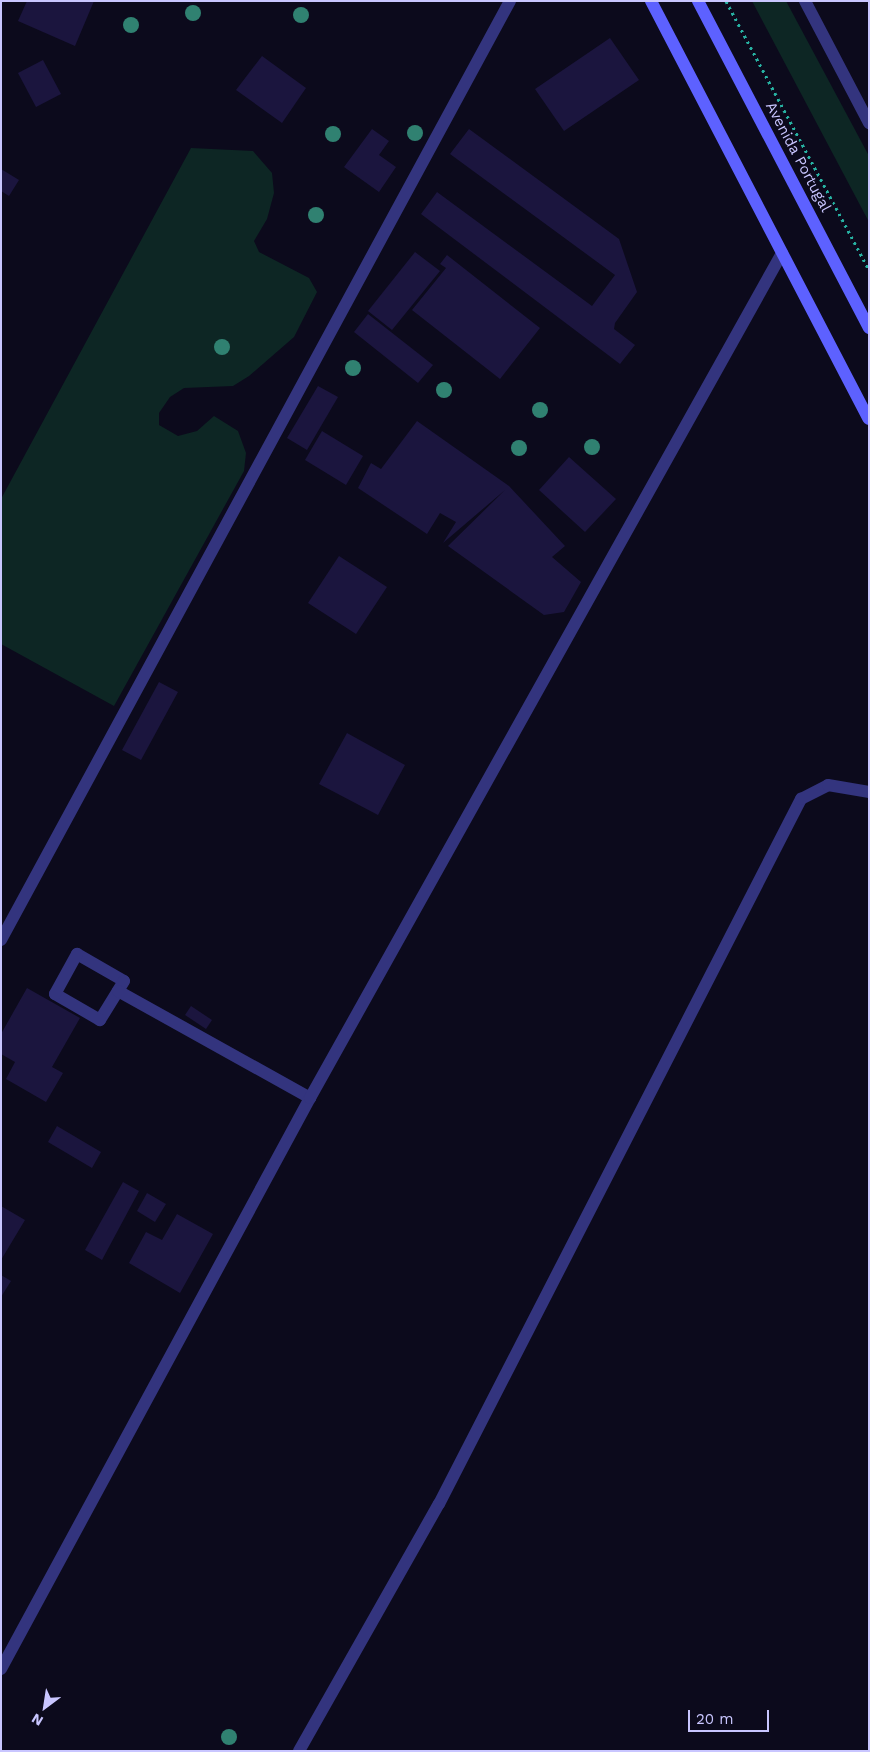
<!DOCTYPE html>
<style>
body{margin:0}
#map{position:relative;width:870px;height:1752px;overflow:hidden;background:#0c0a1c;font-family:"Work Sans",sans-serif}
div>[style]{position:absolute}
.green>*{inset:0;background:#0d2624}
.building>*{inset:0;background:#1b153e}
.path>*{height:3px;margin-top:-1.5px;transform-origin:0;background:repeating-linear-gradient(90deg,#27b2a2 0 2.5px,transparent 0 6.5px)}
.service>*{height:12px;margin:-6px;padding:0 6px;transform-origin:6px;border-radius:6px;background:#33347e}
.minor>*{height:12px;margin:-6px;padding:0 6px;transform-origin:6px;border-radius:6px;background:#33347e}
.secondary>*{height:12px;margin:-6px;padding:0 6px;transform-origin:6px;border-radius:6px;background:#5d61ff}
.trees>*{width:16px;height:16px;margin:-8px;border-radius:50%;background:#308171}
span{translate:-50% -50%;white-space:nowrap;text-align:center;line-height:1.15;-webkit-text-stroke:4px #0c0a1c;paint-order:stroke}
.street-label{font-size:15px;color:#c9c6ff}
.frame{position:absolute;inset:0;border:2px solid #c9c6ff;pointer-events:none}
.north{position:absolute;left:20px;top:1682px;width:50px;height:50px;-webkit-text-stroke:4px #0c0a1c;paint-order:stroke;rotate:211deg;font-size:14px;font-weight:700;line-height:20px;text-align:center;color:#c9c6ff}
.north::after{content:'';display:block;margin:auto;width:18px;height:22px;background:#c9c6ff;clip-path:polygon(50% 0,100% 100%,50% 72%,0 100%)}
.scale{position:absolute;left:688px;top:1710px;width:81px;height:22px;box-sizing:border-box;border:2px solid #c9c6ff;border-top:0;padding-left:6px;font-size:15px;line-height:18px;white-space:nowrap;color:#c9c6ff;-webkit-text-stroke:4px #0c0a1c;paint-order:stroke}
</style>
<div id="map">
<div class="green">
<i style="clip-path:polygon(752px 1px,786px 1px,869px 156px,869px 222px)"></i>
<i style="clip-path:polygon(191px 148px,253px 151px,272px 173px,274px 193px,267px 219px,254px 241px,259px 252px,309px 278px,317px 292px,294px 337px,249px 376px,233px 386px,184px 388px,170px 397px,159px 413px,159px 425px,178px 436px,197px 431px,214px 416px,238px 431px,246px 453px,244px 471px,114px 706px,1px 644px,1px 499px)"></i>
</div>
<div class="building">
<i style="clip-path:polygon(27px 1px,94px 1px,75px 46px,18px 21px)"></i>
<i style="clip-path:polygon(610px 38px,639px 80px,564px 131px,535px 89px)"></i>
<i style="clip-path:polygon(262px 56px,306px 88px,282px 123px,236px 90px)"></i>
<i style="clip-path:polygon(43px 60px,61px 94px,36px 107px,18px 73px)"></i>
<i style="clip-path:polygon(372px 129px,389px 141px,379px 155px,396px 167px,379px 192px,344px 167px)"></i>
<i style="clip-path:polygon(469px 129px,619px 239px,637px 292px,615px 323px,614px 329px,635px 345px,620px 364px,421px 214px,437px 192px,592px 306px,615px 275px,450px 154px)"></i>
<i style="clip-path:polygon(1px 169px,19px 180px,9px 196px,1px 191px)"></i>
<i style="clip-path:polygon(415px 252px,440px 271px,392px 330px,368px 311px)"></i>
<i style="clip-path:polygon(447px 255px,540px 328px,500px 379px,412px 310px,446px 268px,440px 264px)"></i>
<i style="clip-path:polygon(368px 314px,433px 365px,418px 383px,354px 332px)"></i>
<i style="clip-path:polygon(318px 386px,338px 397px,307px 450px,287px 438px)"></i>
<i style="clip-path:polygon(417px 421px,509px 486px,565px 546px,552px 557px,581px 582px,564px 612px,544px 615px,448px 546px,505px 490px,443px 543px,456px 522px,440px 513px,427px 534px,358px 488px,371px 463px,381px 469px)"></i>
<i style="clip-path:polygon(322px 431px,363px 456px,346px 485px,305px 460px)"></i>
<i style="clip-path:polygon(569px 457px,616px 499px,585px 532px,539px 490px)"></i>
<i style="clip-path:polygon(339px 556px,387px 587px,356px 634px,308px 603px)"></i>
<i style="clip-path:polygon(159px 682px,178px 692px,141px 760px,122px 750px)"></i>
<i style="clip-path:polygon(347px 733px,405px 765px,378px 815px,319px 784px)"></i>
<i style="clip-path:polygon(27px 988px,80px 1018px,52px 1067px,63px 1073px,46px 1102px,6px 1079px,15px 1062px,1px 1054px,1px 1034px)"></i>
<i style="clip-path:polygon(191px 1006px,212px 1020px,206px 1029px,185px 1015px)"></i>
<i style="clip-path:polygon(57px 1126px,101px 1152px,92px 1168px,48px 1142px)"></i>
<i style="clip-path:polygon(123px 1182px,139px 1191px,102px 1260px,85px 1250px)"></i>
<i style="clip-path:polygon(147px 1193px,166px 1204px,155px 1222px,137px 1211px)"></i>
<i style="clip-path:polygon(1px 1206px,25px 1220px,1px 1260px)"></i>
<i style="clip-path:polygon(177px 1214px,213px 1234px,180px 1293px,129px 1263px,146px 1232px,162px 1240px)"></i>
<i style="clip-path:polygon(1px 1275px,11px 1281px,1px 1297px)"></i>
</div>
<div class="path">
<i style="left:726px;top:1px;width:305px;rotate:62deg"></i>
</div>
<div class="service">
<i style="left:77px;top:954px;width:54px;rotate:29.9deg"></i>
<i style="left:124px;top:981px;width:46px;rotate:121.6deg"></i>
<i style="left:100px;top:1020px;width:52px;rotate:-150deg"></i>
<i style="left:55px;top:994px;width:46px;rotate:-61.2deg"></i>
<i style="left:118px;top:991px;width:220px;rotate:29.1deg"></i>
</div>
<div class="minor">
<i style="left:805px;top:1px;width:138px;rotate:62.3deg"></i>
<i style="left:1px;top:940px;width:1068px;rotate:-61.54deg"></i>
<i style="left:1px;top:1669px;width:649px;rotate:-61.58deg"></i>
<i style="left:310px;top:1098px;width:968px;rotate:-60.81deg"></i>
<i style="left:299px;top:1751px;width:284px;rotate:-60.5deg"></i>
<i style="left:439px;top:1504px;width:793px;rotate:-62.82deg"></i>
<i style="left:801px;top:799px;width:30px;rotate:-27deg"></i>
<i style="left:828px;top:785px;width:42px;rotate:9.7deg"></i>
</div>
<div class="secondary">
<i style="left:651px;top:1px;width:471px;rotate:62.5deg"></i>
<i style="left:698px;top:1px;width:369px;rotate:62.4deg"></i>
</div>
<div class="trees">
<i style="left:193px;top:13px"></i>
<i style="left:301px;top:15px"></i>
<i style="left:131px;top:25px"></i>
<i style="left:415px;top:133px"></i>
<i style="left:333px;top:134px"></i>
<i style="left:316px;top:215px"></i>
<i style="left:222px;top:347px"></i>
<i style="left:353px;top:368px"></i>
<i style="left:444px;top:390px"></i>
<i style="left:540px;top:410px"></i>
<i style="left:592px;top:447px"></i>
<i style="left:519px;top:448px"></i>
<i style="left:229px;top:1737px"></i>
</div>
<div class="street-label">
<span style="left:798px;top:157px;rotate:62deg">Avenida Portugal</span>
</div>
<div class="frame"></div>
<div class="north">N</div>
<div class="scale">20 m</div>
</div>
